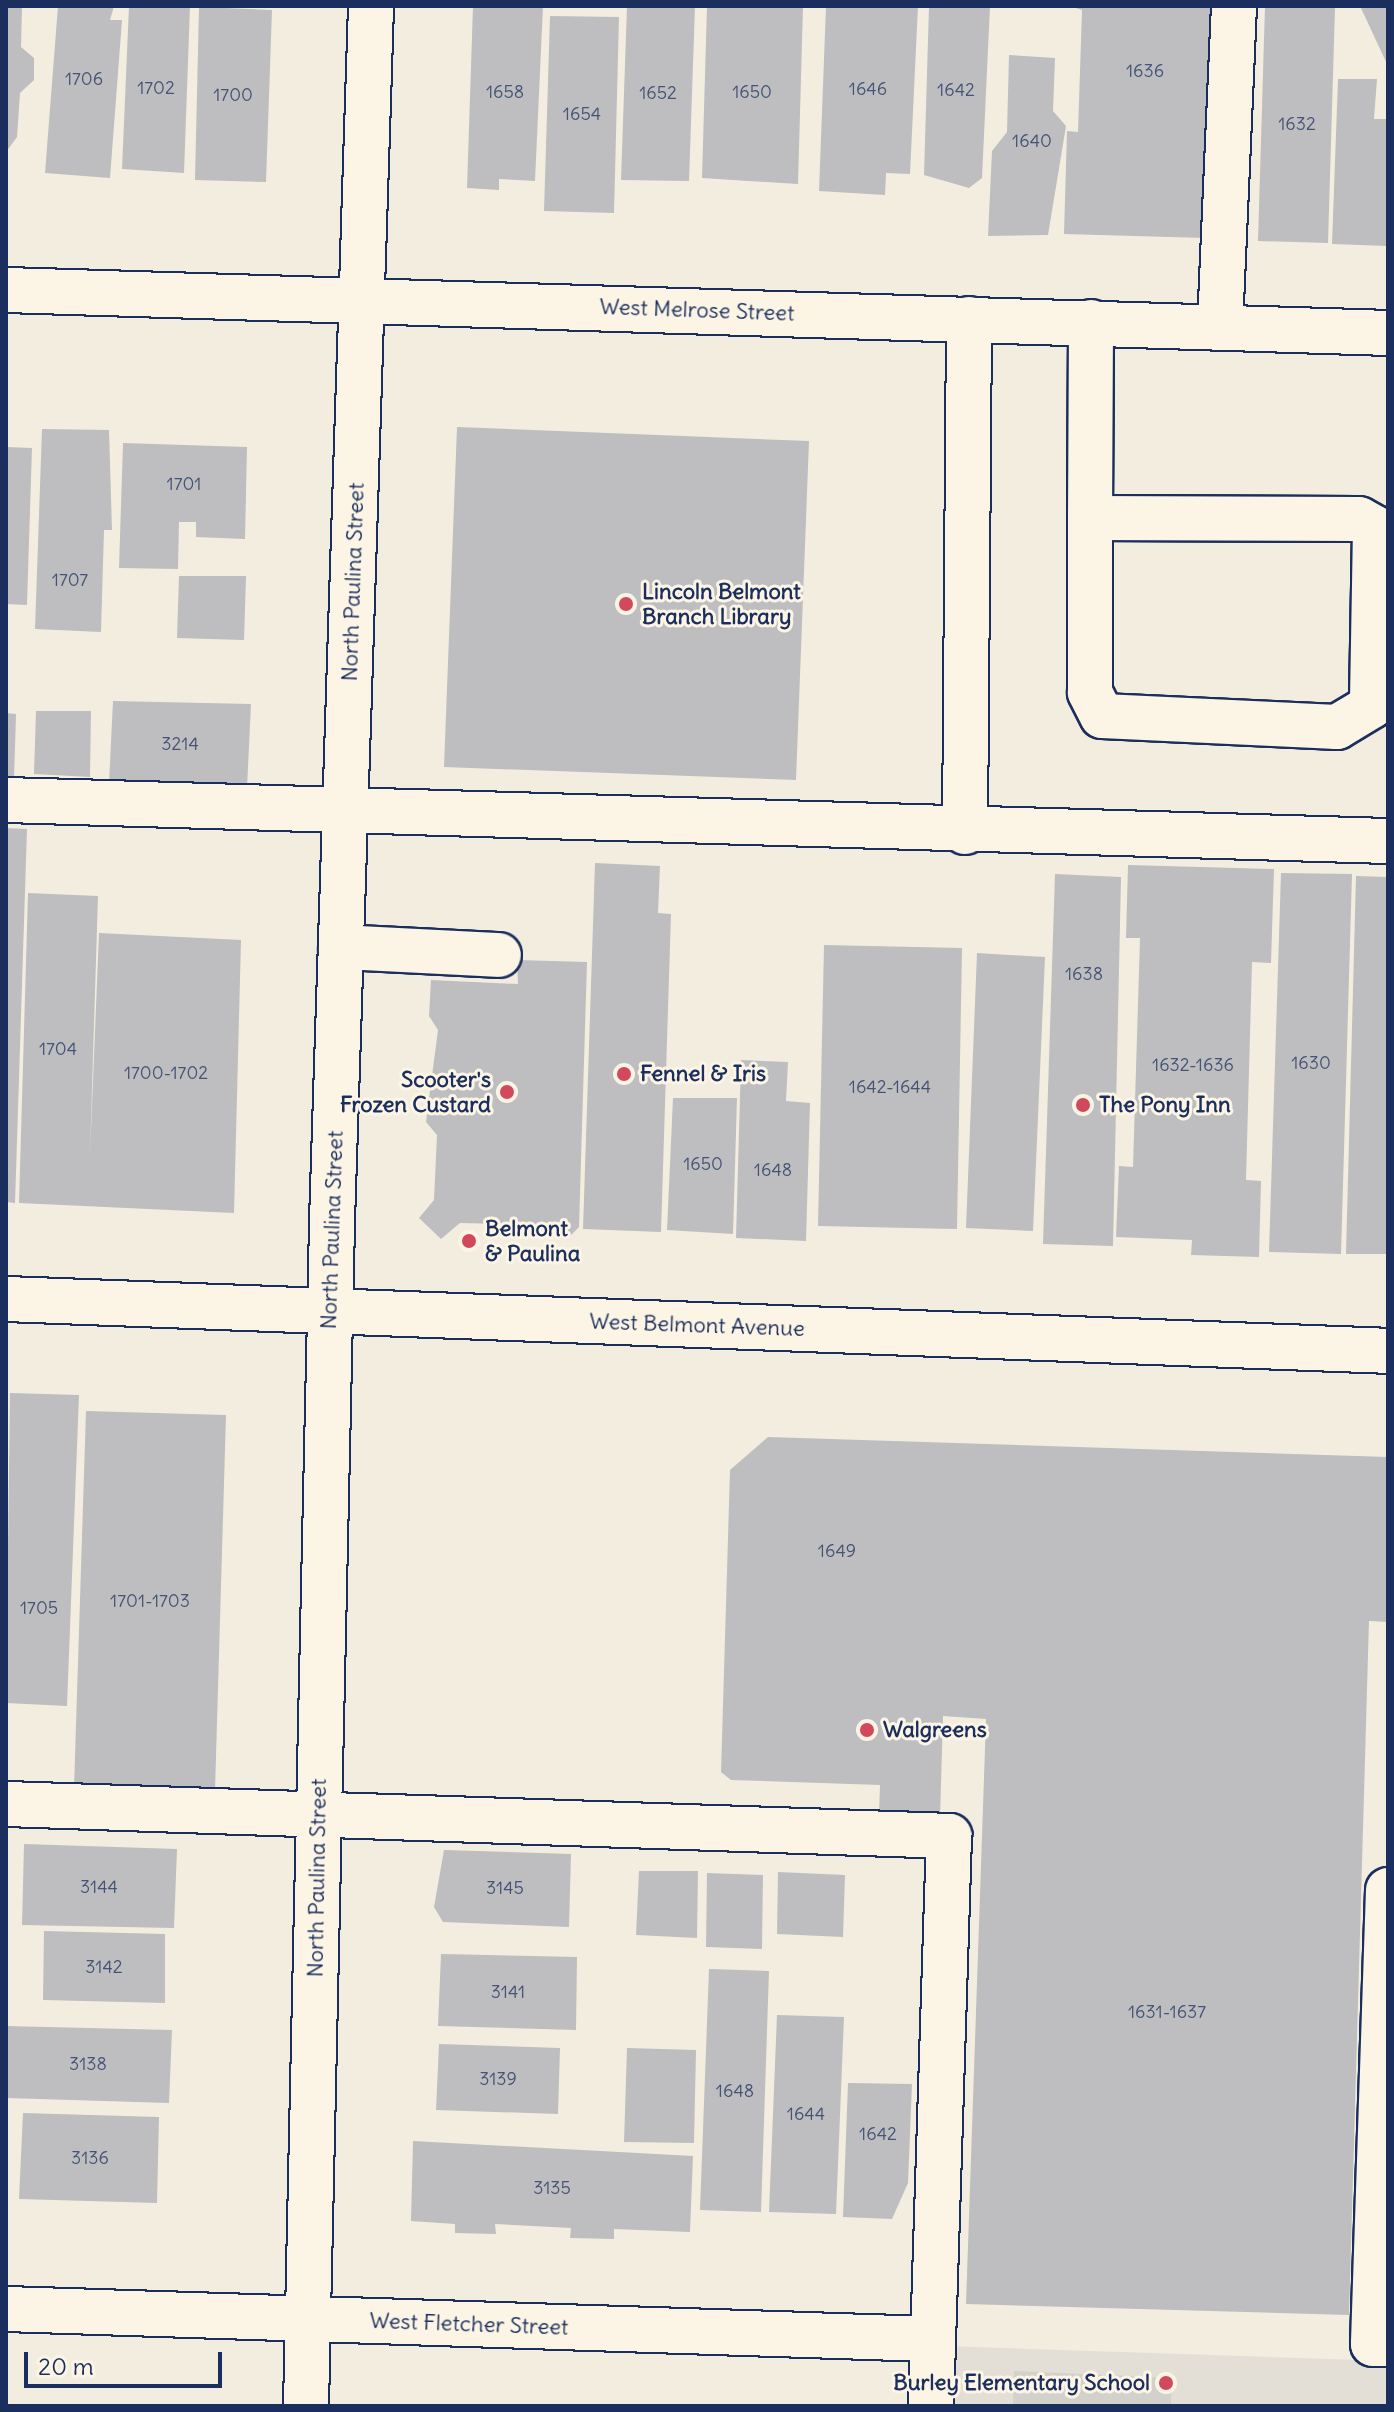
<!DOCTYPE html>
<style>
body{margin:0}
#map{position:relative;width:1394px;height:2412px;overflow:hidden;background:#f3ede0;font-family:Delius,sans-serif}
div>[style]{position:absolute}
.built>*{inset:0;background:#e3dfd6}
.green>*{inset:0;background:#d3d1cc}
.building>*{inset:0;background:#bebec0}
.roads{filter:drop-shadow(2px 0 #1b2f5e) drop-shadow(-2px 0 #1b2f5e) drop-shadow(0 2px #1b2f5e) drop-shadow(0 -2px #1b2f5e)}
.minor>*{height:44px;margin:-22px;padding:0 22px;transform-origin:22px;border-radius:22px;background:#fcf5e5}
.major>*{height:44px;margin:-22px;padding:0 22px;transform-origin:22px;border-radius:22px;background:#fcf5e5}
.dots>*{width:22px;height:22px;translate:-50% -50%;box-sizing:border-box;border:4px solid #fcf5e5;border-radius:50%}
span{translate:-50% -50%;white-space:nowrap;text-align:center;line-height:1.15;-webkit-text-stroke:6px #fcf5e5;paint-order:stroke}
.number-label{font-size:18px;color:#445376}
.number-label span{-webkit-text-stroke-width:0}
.street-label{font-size:22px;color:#1b2f5e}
.poi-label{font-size:22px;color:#1b2f5e;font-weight:700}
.left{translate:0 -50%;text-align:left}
.right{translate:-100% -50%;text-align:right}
.frame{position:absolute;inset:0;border:8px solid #1b2f5e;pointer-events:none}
.scale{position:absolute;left:24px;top:2352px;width:198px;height:36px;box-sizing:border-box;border:4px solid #1b2f5e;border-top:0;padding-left:10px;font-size:24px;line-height:28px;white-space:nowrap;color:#1b2f5e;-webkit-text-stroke:6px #fcf5e5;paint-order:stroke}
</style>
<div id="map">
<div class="built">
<i style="clip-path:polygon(945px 2346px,1388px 2361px,1388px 2406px,943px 2406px)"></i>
</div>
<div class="green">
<i style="clip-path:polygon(1014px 2371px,1172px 2378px,1171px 2406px,1013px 2406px)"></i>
</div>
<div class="building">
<i style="clip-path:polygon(6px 6px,22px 6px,21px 47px,34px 58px,34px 80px,20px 93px,17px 137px,6px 152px)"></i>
<i style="clip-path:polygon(58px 6px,114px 6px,110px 20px,122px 20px,110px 178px,45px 173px)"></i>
<i style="clip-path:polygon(129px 6px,190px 6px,184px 173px,122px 169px)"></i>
<i style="clip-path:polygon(473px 6px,543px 6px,535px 181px,499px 179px,499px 190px,467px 188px)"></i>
<i style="clip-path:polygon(627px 6px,695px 6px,689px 181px,621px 180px)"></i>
<i style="clip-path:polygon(707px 6px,803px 6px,798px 184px,702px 178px)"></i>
<i style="clip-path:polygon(826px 6px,918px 6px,910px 174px,886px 173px,885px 195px,819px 191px)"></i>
<i style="clip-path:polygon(929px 6px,990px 6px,982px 178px,969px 188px,924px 175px)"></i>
<i style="clip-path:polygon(1070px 6px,1212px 6px,1205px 238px,1064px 234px,1067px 131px,1078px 132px,1082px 10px)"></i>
<i style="clip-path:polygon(1265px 6px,1335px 8px,1328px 243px,1258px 241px)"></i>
<i style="clip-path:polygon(1360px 6px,1388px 6px,1388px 66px)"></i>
<i style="clip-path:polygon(199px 7px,272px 10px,266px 182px,195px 180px)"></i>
<i style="clip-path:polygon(550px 16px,619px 17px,614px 213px,544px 211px)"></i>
<i style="clip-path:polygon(1009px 55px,1055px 58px,1053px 111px,1066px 126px,1048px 235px,988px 236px,992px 151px,1007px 132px)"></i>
<i style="clip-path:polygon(1338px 79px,1377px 79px,1374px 119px,1388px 119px,1388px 246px,1332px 244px)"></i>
<i style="clip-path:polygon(457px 427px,809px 441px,796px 780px,444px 767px)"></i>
<i style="clip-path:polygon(42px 429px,109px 430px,112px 530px,104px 530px,101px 632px,35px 629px)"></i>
<i style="clip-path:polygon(123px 443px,247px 447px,245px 539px,196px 537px,196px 522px,179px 522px,178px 569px,119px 568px)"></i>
<i style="clip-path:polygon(6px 447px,32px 448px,27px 605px,6px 604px)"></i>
<i style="clip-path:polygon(179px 576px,246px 576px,244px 640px,177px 638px)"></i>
<i style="clip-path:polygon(113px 701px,251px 704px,247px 788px,109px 784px)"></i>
<i style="clip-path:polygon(36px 711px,91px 711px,90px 777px,34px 774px)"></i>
<i style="clip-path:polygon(6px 713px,16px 714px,14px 778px,6px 778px)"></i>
<i style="clip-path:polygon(6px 828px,27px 829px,15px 1203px,6px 1202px)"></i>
<i style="clip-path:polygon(595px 863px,660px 866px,658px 913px,671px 914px,661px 1232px,583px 1229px)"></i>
<i style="clip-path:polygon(1128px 865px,1274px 869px,1271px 963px,1252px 962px,1246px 1180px,1261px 1181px,1259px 1257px,1191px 1255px,1192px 1240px,1116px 1237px,1119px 1166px,1133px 1167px,1140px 938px,1126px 938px)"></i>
<i style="clip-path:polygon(1281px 873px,1352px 874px,1341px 1254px,1269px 1252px)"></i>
<i style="clip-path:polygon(1055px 874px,1121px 877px,1113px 1246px,1043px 1244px)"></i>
<i style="clip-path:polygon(1356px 876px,1388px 877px,1388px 1254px,1346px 1254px)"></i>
<i style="clip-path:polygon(28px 893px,98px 896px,90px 1154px,99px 933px,241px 940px,234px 1213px,19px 1203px)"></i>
<i style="clip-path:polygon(824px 945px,962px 948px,957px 1229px,818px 1226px)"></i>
<i style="clip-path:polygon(977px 953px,1045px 957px,1033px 1231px,966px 1228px)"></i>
<i style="clip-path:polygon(517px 960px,587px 962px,579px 1227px,569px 1237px,547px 1236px,535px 1225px,460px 1223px,441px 1239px,419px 1218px,434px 1200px,437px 1135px,426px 1122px,438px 1030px,429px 1016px,431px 980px,518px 984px)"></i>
<i style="clip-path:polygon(741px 1060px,788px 1062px,786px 1101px,810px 1103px,806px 1241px,736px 1238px)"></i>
<i style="clip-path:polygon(673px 1098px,737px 1098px,733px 1234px,667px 1230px)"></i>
<i style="clip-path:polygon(10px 1393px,79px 1395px,67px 1706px,6px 1703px)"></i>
<i style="clip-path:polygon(86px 1411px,226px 1415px,215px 1791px,74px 1788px)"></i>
<i style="clip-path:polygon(768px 1437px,1388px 1457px,1388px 1622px,1369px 1621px,1349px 2315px,966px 2304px,986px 1719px,943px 1716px,940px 1818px,879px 1816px,880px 1785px,731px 1780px,721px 1772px,730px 1470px)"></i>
<i style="clip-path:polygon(24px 1844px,177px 1849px,174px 1928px,22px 1925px)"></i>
<i style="clip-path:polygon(444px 1850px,571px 1854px,569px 1927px,443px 1922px,434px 1907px)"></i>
<i style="clip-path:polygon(639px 1871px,698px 1871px,697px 1938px,636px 1935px)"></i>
<i style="clip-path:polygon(778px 1872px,845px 1875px,843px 1937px,777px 1934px)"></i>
<i style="clip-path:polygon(707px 1873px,763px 1875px,762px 1949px,706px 1947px)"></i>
<i style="clip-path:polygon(44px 1931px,165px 1934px,165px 2003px,43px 2000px)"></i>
<i style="clip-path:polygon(441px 1954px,577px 1957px,576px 2030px,438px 2026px)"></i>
<i style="clip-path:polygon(709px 1969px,769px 1971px,761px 2212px,700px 2210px)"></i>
<i style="clip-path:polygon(777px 2015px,844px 2017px,836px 2214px,769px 2212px)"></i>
<i style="clip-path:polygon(6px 2026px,172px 2030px,169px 2103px,6px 2098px)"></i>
<i style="clip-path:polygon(439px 2044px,560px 2048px,558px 2114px,436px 2110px)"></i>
<i style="clip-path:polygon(627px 2048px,696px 2050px,694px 2143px,624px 2142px)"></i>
<i style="clip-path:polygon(848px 2083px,912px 2084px,908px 2183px,892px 2219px,843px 2217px)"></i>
<i style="clip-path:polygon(23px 2113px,159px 2117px,157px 2203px,19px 2199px)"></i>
<i style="clip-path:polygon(413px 2141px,693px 2156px,690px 2232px,614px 2229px,614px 2239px,570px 2238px,571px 2228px,495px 2224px,496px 2234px,455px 2233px,455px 2224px,411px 2221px)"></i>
</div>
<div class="roads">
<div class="minor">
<i style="left:6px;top:290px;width:1383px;rotate:1.78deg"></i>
<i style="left:1220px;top:326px;width:320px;rotate:-87.5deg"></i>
<i style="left:1090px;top:518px;width:269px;rotate:0.2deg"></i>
<i style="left:1359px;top:519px;width:18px;rotate:29deg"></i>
<i style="left:1375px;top:528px;width:178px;rotate:91deg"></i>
<i style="left:1372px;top:706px;width:41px;rotate:149deg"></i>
<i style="left:1337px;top:727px;width:235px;rotate:-177.3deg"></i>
<i style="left:1102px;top:716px;width:27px;rotate:-117deg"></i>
<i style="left:1090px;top:692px;width:174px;rotate:-90deg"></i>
<i style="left:1090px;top:518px;width:196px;rotate:-89.7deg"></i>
<i style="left:6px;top:800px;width:1383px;rotate:1.7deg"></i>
<i style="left:965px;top:832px;width:513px;rotate:-89.55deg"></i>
<i style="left:341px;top:947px;width:158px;rotate:2.9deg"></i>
<i style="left:6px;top:1804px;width:944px;rotate:1.94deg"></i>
<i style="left:949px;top:1836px;width:570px;rotate:91.81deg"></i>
<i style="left:1388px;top:1890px;width:454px;rotate:91.9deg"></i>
<i style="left:1373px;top:2344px;width:15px"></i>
<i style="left:6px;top:2309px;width:926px;rotate:1.86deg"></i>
<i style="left:306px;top:2406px;width:1185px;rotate:-88.74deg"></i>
<i style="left:332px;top:1221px;width:1216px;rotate:-88.16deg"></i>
</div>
<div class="major">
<i style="left:6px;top:1299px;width:1383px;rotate:2.15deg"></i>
</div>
</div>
<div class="dots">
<i style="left:626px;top:604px;background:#d1495b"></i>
<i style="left:624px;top:1074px;background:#d1495b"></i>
<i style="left:507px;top:1092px;background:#d1495b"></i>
<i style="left:1083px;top:1105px;background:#d1495b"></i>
<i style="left:469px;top:1241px;background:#d1495b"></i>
<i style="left:867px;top:1730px;background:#d1495b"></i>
<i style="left:1166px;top:2383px;background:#d1495b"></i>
</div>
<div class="number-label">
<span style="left:1145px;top:71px">1636</span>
<span style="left:84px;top:79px">1706</span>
<span style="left:156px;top:88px">1702</span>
<span style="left:868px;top:89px">1646</span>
<span style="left:956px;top:90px">1642</span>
<span style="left:505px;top:92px">1658</span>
<span style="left:752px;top:92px">1650</span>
<span style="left:658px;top:93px">1652</span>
<span style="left:233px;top:95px">1700</span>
<span style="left:582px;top:114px">1654</span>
<span style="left:1297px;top:124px">1632</span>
<span style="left:1032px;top:141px">1640</span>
<span style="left:184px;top:484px">1701</span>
<span style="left:70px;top:580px">1707</span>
<span style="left:180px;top:744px">3214</span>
<span style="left:1084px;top:974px">1638</span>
<span style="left:58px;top:1049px">1704</span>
<span style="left:1311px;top:1063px">1630</span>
<span style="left:1193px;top:1065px">1632-1636</span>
<span style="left:166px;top:1073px">1700-1702</span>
<span style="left:890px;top:1087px">1642-1644</span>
<span style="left:703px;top:1164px">1650</span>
<span style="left:773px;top:1170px">1648</span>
<span style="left:837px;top:1551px">1649</span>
<span style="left:150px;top:1601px">1701-1703</span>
<span style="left:39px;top:1608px">1705</span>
<span style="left:99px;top:1887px">3144</span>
<span style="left:505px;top:1888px">3145</span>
<span style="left:104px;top:1967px">3142</span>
<span style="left:508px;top:1992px">3141</span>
<span style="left:1167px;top:2012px">1631-1637</span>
<span style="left:88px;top:2064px">3138</span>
<span style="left:498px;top:2079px">3139</span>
<span style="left:735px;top:2091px">1648</span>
<span style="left:806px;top:2114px">1644</span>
<span style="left:878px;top:2134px">1642</span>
<span style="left:90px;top:2158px">3136</span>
<span style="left:552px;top:2188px">3135</span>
</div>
<div class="street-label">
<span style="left:697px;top:310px;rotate:2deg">West Melrose Street</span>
<span style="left:353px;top:582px;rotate:-88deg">North Paulina Street</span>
<span style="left:332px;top:1230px;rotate:-88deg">North Paulina Street</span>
<span style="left:697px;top:1325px;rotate:2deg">West Belmont Avenue</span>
<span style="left:317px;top:1878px;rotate:-89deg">North Paulina Street</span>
<span style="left:469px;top:2324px;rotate:2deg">West Fletcher Street</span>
</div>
<div class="poi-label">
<span class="left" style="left:642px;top:604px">Lincoln Belmont<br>Branch Library</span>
<span class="left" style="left:640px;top:1074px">Fennel &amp; Iris</span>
<span class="right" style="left:491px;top:1092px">Scooter's<br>Frozen Custard</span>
<span class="left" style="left:1099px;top:1105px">The Pony Inn</span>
<span class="left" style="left:485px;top:1241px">Belmont<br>&amp; Paulina</span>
<span class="left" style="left:883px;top:1730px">Walgreens</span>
<span class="right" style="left:1150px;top:2383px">Burley Elementary School</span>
</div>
<div class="frame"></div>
<div class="scale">20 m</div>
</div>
